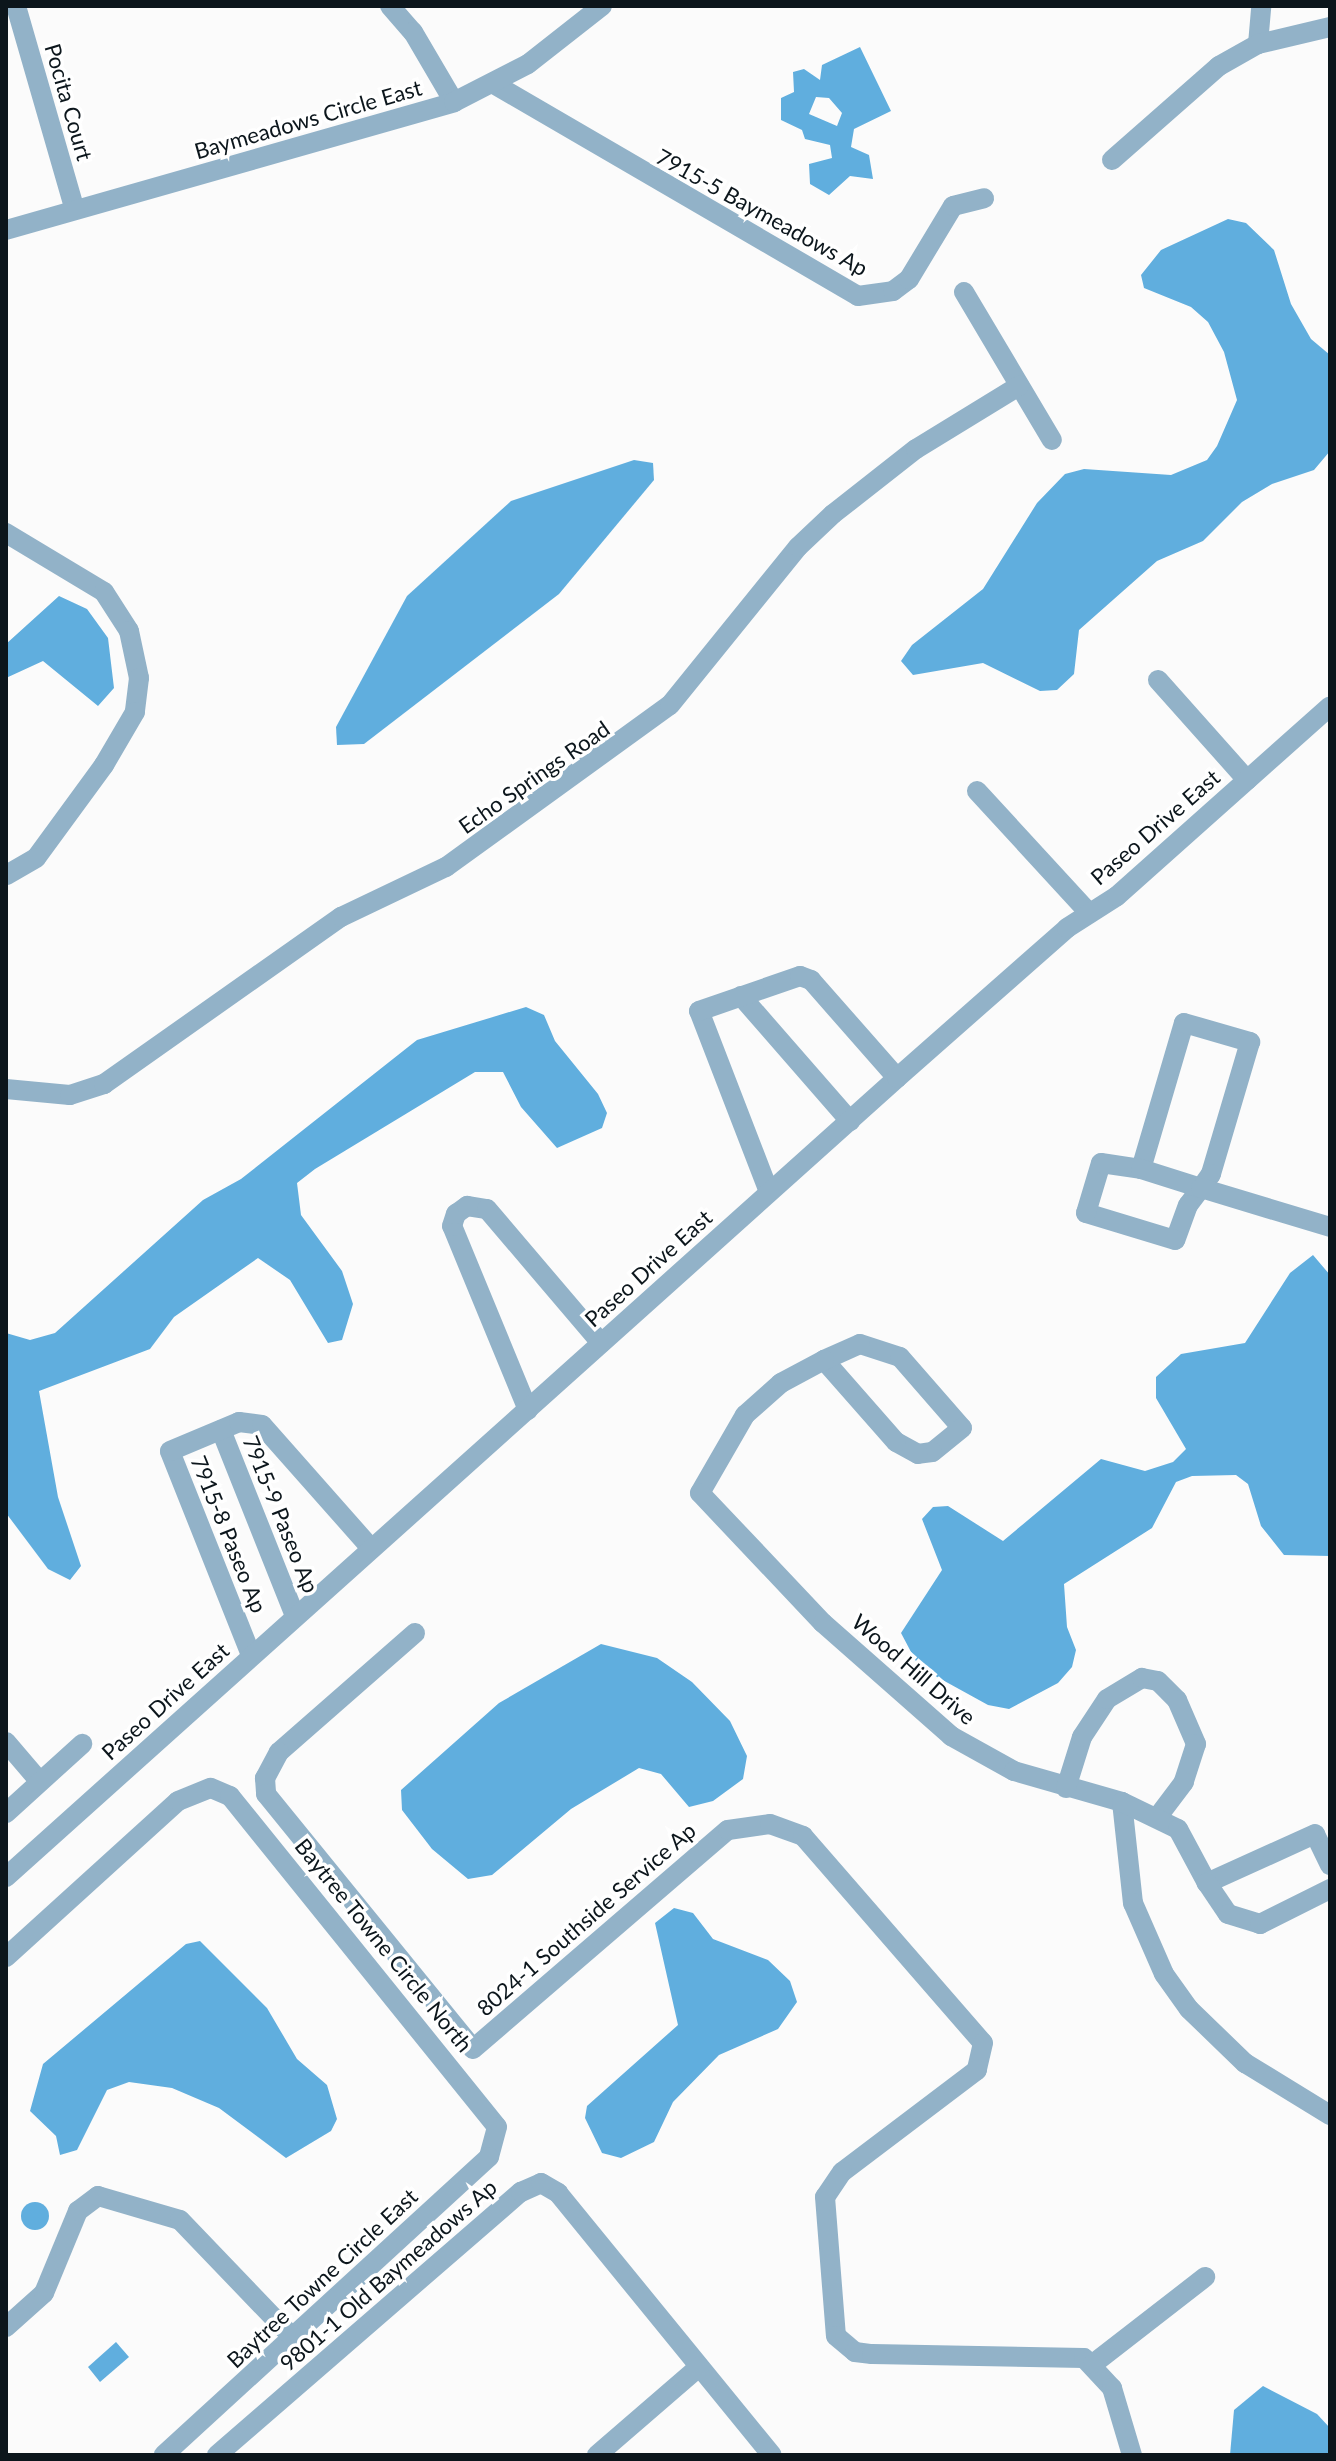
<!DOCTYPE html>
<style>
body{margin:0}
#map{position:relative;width:1336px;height:2461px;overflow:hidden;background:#fbfbfb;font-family:Lato,sans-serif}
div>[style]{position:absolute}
.water>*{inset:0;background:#60aede}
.round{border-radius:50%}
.minor>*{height:20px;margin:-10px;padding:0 10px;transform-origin:10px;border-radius:10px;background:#92b2c8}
span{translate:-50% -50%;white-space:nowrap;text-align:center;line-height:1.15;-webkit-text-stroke:7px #fff;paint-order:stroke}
.street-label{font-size:22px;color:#0c161c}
.frame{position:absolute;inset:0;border:8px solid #0c161c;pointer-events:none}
</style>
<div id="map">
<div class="water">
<i style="clip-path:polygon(evenodd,860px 47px,891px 111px,854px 129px,851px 147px,869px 155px,873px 179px,850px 176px,829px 195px,810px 184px,809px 164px,832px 158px,830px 145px,805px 139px,802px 130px,781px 120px,781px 98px,794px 92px,793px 72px,804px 69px,820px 80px,822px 65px,860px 47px,816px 97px,829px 98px,842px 113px,837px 126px,809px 114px,816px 97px)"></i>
<i style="clip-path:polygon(1228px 219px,1246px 223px,1274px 250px,1291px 304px,1311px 339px,1330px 355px,1330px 451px,1314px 470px,1272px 484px,1242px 502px,1203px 541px,1157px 561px,1079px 630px,1074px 674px,1057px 690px,1040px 691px,983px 663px,913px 675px,901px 661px,912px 645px,983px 589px,1037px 503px,1065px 474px,1084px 469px,1171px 475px,1207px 460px,1217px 446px,1237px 400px,1224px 352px,1208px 322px,1191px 307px,1144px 288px,1141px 275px,1161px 250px)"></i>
<i style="clip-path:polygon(634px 460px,653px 463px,654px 480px,559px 594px,364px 744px,337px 745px,336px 727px,407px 596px,511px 501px)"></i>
<i style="clip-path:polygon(59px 596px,87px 609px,108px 638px,114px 688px,98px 706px,43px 661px,6px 678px,6px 644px)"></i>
<i style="clip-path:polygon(526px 1007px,544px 1015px,555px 1041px,598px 1094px,607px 1113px,602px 1128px,557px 1148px,521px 1107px,503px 1072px,475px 1072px,315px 1169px,297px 1183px,301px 1215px,342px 1271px,353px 1304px,342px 1340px,328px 1343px,290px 1280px,258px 1258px,174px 1317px,150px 1349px,39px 1391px,58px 1497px,81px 1566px,70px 1580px,48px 1569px,6px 1513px,6px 1333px,30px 1340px,55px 1333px,203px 1200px,241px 1179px,417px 1040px)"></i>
<i style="clip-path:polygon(1313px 1255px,1330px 1275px,1330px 1556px,1284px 1555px,1261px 1526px,1248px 1484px,1236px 1475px,1192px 1476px,1176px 1482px,1152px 1528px,1064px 1584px,1067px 1627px,1076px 1650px,1072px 1667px,1058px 1683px,1009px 1709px,988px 1705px,919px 1667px,901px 1633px,942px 1570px,922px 1519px,933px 1507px,948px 1506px,1003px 1541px,1101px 1459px,1145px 1471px,1173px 1462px,1186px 1449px,1156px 1398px,1156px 1377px,1181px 1354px,1245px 1343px,1290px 1273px)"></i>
<i style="clip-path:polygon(601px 1644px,657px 1658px,692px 1682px,730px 1721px,747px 1756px,743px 1779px,713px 1801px,689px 1807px,661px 1774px,639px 1768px,571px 1809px,492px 1875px,468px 1879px,432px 1849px,402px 1810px,401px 1790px,499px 1703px)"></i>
<i style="clip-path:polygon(674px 1908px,693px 1913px,713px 1939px,768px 1960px,790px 1981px,797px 2002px,778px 2029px,719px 2055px,673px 2102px,654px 2142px,621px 2158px,602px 2153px,585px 2118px,587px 2106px,678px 2025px,655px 1923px)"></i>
<i style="clip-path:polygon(200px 1941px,267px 2008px,297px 2059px,327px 2085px,337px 2119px,331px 2131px,286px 2158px,219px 2108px,172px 2088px,129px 2082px,107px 2090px,77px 2150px,60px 2155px,56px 2136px,30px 2111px,43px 2064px,186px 1944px)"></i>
<i class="round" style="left:21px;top:2202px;width:28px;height:28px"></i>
<i style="clip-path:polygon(116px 2342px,129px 2357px,100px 2382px,88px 2367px)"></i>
<i style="clip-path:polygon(1263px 2386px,1317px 2414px,1330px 2428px,1330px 2455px,1230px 2455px,1234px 2410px)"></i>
</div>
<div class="minor">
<i style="left:16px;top:6px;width:212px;rotate:73.9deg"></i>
<i style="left:390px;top:6px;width:35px;rotate:49deg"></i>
<i style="left:413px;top:32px;width:81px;rotate:59.6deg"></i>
<i style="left:1258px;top:44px;width:38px;rotate:-85deg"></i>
<i style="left:494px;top:84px;width:421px;rotate:30.2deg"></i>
<i style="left:858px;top:296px;width:35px;rotate:-8deg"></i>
<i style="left:893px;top:291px;width:20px;rotate:-37deg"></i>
<i style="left:909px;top:279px;width:85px;rotate:-58.9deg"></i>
<i style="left:953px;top:206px;width:32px;rotate:-14deg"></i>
<i style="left:1112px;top:160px;width:142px;rotate:-41.3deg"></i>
<i style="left:1219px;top:66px;width:45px;rotate:-29.4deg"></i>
<i style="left:1258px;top:44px;width:74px;rotate:-13.3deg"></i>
<i style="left:6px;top:230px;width:466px;rotate:-15.9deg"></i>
<i style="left:454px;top:102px;width:83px;rotate:-27.2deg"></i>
<i style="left:528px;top:64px;width:94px;rotate:-38.1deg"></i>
<i style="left:964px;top:292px;width:172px;rotate:59.3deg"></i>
<i style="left:6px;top:533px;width:114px;rotate:31deg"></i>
<i style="left:104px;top:592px;width:46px;rotate:57.3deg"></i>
<i style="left:129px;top:631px;width:48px;rotate:78deg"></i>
<i style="left:139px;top:678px;width:34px;rotate:97deg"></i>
<i style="left:135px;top:712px;width:61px;rotate:120.3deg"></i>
<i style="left:104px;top:765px;width:115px;rotate:126.2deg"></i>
<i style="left:36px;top:858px;width:34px;rotate:150deg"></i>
<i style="left:1158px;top:680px;width:134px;rotate:48.3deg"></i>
<i style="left:977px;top:791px;width:166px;rotate:47.4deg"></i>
<i style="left:741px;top:996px;width:166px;rotate:48.9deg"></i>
<i style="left:6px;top:1089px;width:64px;rotate:5.4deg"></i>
<i style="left:70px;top:1095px;width:36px;rotate:-18deg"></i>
<i style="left:104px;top:1084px;width:290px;rotate:-35.2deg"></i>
<i style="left:341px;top:917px;width:116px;rotate:-25.5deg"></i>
<i style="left:446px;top:867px;width:276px;rotate:-35.9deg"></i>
<i style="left:670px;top:705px;width:203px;rotate:-51deg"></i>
<i style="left:798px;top:547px;width:48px;rotate:-43.3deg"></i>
<i style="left:833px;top:514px;width:105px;rotate:-38.1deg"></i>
<i style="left:916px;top:449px;width:121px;rotate:-31.5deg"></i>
<i style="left:1141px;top:1169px;width:152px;rotate:-73.6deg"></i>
<i style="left:1184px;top:1023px;width:69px;rotate:16.1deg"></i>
<i style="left:1250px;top:1042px;width:138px;rotate:106.5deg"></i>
<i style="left:1211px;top:1174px;width:17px;rotate:126deg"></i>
<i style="left:1201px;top:1188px;width:21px;rotate:127deg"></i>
<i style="left:1188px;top:1205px;width:37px;rotate:110deg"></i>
<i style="left:1175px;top:1240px;width:93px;rotate:-163.1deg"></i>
<i style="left:1086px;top:1213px;width:52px;rotate:-73.3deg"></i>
<i style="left:1101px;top:1163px;width:40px;rotate:8.5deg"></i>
<i style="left:1141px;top:1169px;width:63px;rotate:17.6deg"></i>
<i style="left:1201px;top:1188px;width:135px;rotate:16.8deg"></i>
<i style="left:769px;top:1192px;width:194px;rotate:-111.1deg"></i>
<i style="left:699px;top:1011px;width:107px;rotate:-19.1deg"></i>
<i style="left:800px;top:976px;width:12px;rotate:20deg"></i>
<i style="left:811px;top:980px;width:130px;rotate:48.7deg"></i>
<i style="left:860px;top:1344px;width:42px;rotate:18deg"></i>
<i style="left:900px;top:1357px;width:94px;rotate:48.9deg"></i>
<i style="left:962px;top:1428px;width:38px;rotate:141deg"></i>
<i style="left:932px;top:1452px;width:14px;rotate:172deg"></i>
<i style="left:918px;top:1454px;width:25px;rotate:-151deg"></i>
<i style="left:896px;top:1442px;width:109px;rotate:-131.3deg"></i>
<i style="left:824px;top:1360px;width:39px;rotate:-24deg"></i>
<i style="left:824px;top:1360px;width:49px;rotate:151.9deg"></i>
<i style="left:781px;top:1383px;width:48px;rotate:138.4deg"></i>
<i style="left:745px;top:1415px;width:90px;rotate:120deg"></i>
<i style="left:700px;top:1493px;width:179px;rotate:46.6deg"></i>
<i style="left:823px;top:1623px;width:171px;rotate:41.4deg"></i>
<i style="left:951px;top:1736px;width:72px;rotate:29.1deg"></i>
<i style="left:1014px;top:1771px;width:112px;rotate:16deg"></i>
<i style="left:1122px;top:1802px;width:102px;rotate:83.8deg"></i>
<i style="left:1133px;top:1903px;width:77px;rotate:66.4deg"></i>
<i style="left:1164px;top:1974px;width:43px;rotate:54.5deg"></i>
<i style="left:1189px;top:2009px;width:78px;rotate:44deg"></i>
<i style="left:1245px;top:2063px;width:100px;rotate:31.5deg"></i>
<i style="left:528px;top:1410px;width:199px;rotate:-112.4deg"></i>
<i style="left:452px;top:1226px;width:13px;rotate:-72deg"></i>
<i style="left:456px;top:1214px;width:14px;rotate:-36deg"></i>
<i style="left:467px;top:1206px;width:20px;rotate:9deg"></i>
<i style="left:487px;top:1209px;width:176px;rotate:49.6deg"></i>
<i style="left:221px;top:1430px;width:200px;rotate:68.3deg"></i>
<i style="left:415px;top:1633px;width:181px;rotate:138.8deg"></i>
<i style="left:279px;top:1752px;width:30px;rotate:118deg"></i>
<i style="left:265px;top:1778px;width:16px;rotate:86deg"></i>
<i style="left:266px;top:1794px;width:328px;rotate:50.9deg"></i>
<i style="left:473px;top:2049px;width:336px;rotate:-40.7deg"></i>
<i style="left:728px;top:1830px;width:42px;rotate:-8.1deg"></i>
<i style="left:770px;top:1824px;width:35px;rotate:20deg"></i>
<i style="left:803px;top:1836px;width:274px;rotate:49deg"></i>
<i style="left:983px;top:2043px;width:28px;rotate:103deg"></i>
<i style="left:977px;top:2070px;width:169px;rotate:142.9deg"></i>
<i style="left:842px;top:2172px;width:30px;rotate:124deg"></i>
<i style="left:825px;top:2197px;width:139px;rotate:85.5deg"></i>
<i style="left:836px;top:2336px;width:25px;rotate:40deg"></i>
<i style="left:855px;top:2352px;width:17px;rotate:7deg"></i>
<i style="left:872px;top:2354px;width:212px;rotate:1.1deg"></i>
<i style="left:1084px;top:2358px;width:41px;rotate:47deg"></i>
<i style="left:1112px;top:2388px;width:70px;rotate:73.4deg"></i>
<i style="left:251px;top:1655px;width:219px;rotate:-111.7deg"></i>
<i style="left:170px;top:1451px;width:75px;rotate:-22.8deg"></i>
<i style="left:239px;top:1422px;width:23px;rotate:7deg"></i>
<i style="left:262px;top:1425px;width:164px;rotate:48.5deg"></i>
<i style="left:6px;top:1742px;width:52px;rotate:49.6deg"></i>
<i style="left:1066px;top:1788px;width:53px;rotate:-72.6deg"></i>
<i style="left:1082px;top:1737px;width:45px;rotate:-56.7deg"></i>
<i style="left:1107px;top:1699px;width:41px;rotate:-31deg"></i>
<i style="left:1142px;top:1678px;width:16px;rotate:11deg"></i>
<i style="left:1158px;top:1681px;width:27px;rotate:45deg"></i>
<i style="left:1177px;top:1700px;width:48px;rotate:66.6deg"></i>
<i style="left:1196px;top:1744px;width:40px;rotate:108deg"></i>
<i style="left:1184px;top:1782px;width:41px;rotate:127.1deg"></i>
<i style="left:1122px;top:1802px;width:62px;rotate:25.7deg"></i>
<i style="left:1178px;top:1829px;width:61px;rotate:61.8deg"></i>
<i style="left:6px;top:1813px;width:103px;rotate:-42.2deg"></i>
<i style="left:1330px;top:1865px;width:34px;rotate:-116deg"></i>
<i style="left:1315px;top:1834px;width:119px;rotate:155.6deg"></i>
<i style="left:1207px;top:1883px;width:37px;rotate:56deg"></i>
<i style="left:1228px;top:1914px;width:34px;rotate:17deg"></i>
<i style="left:1260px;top:1924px;width:78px;rotate:-26.6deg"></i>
<i style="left:6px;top:1877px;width:1197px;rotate:-41.88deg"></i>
<i style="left:897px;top:1078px;width:227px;rotate:-41.4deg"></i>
<i style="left:1067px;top:928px;width:59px;rotate:-32.6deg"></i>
<i style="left:1117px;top:896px;width:285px;rotate:-41.7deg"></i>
<i style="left:6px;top:1957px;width:232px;rotate:-42.2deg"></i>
<i style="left:178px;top:1801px;width:35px;rotate:-22deg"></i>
<i style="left:211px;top:1788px;width:21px;rotate:23deg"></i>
<i style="left:230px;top:1796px;width:425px;rotate:51.1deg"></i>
<i style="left:497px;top:2127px;width:31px;rotate:105deg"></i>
<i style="left:489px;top:2157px;width:441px;rotate:137.5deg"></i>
<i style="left:6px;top:2327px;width:51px;rotate:-41.8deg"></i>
<i style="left:44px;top:2293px;width:89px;rotate:-67.5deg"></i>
<i style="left:78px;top:2211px;width:25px;rotate:-37deg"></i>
<i style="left:98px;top:2196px;width:85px;rotate:16.3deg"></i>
<i style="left:180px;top:2220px;width:163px;rotate:46.2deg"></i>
<i style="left:1093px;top:2364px;width:142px;rotate:-37.8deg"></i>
<i style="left:217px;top:2455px;width:402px;rotate:-40.9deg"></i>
<i style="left:521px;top:2192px;width:22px;rotate:-24deg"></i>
<i style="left:541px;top:2183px;width:20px;rotate:30deg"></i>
<i style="left:558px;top:2193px;width:338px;rotate:50.8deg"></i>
<i style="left:597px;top:2455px;width:135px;rotate:-40.8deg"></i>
</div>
<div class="street-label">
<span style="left:69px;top:102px;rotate:74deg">Pocita Court</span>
<span style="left:308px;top:119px;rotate:-16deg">Baymeadows Circle East</span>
<span style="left:762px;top:212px;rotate:29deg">7915-5 Baymeadows Ap</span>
<span style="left:534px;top:777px;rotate:-35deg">Echo Springs Road</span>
<span style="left:1155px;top:827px;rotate:-41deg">Paseo Drive East</span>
<span style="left:648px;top:1268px;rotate:-42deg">Paseo Drive East</span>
<span style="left:281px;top:1514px;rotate:68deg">7915-9 Paseo Ap</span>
<span style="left:229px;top:1534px;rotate:68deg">7915-8 Paseo Ap</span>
<span style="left:914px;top:1669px;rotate:41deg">Wood Hill Drive</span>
<span style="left:165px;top:1701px;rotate:-42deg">Paseo Drive East</span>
<span style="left:586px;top:1919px;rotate:-41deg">8024-1 Southside Service Ap</span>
<span style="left:384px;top:1945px;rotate:51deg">Baytree Towne Circle North</span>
<span style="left:388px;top:2275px;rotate:-41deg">9801-1 Old Baymeadows Ap</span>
<span style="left:322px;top:2278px;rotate:-43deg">Baytree Towne Circle East</span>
</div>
<div class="frame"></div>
</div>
